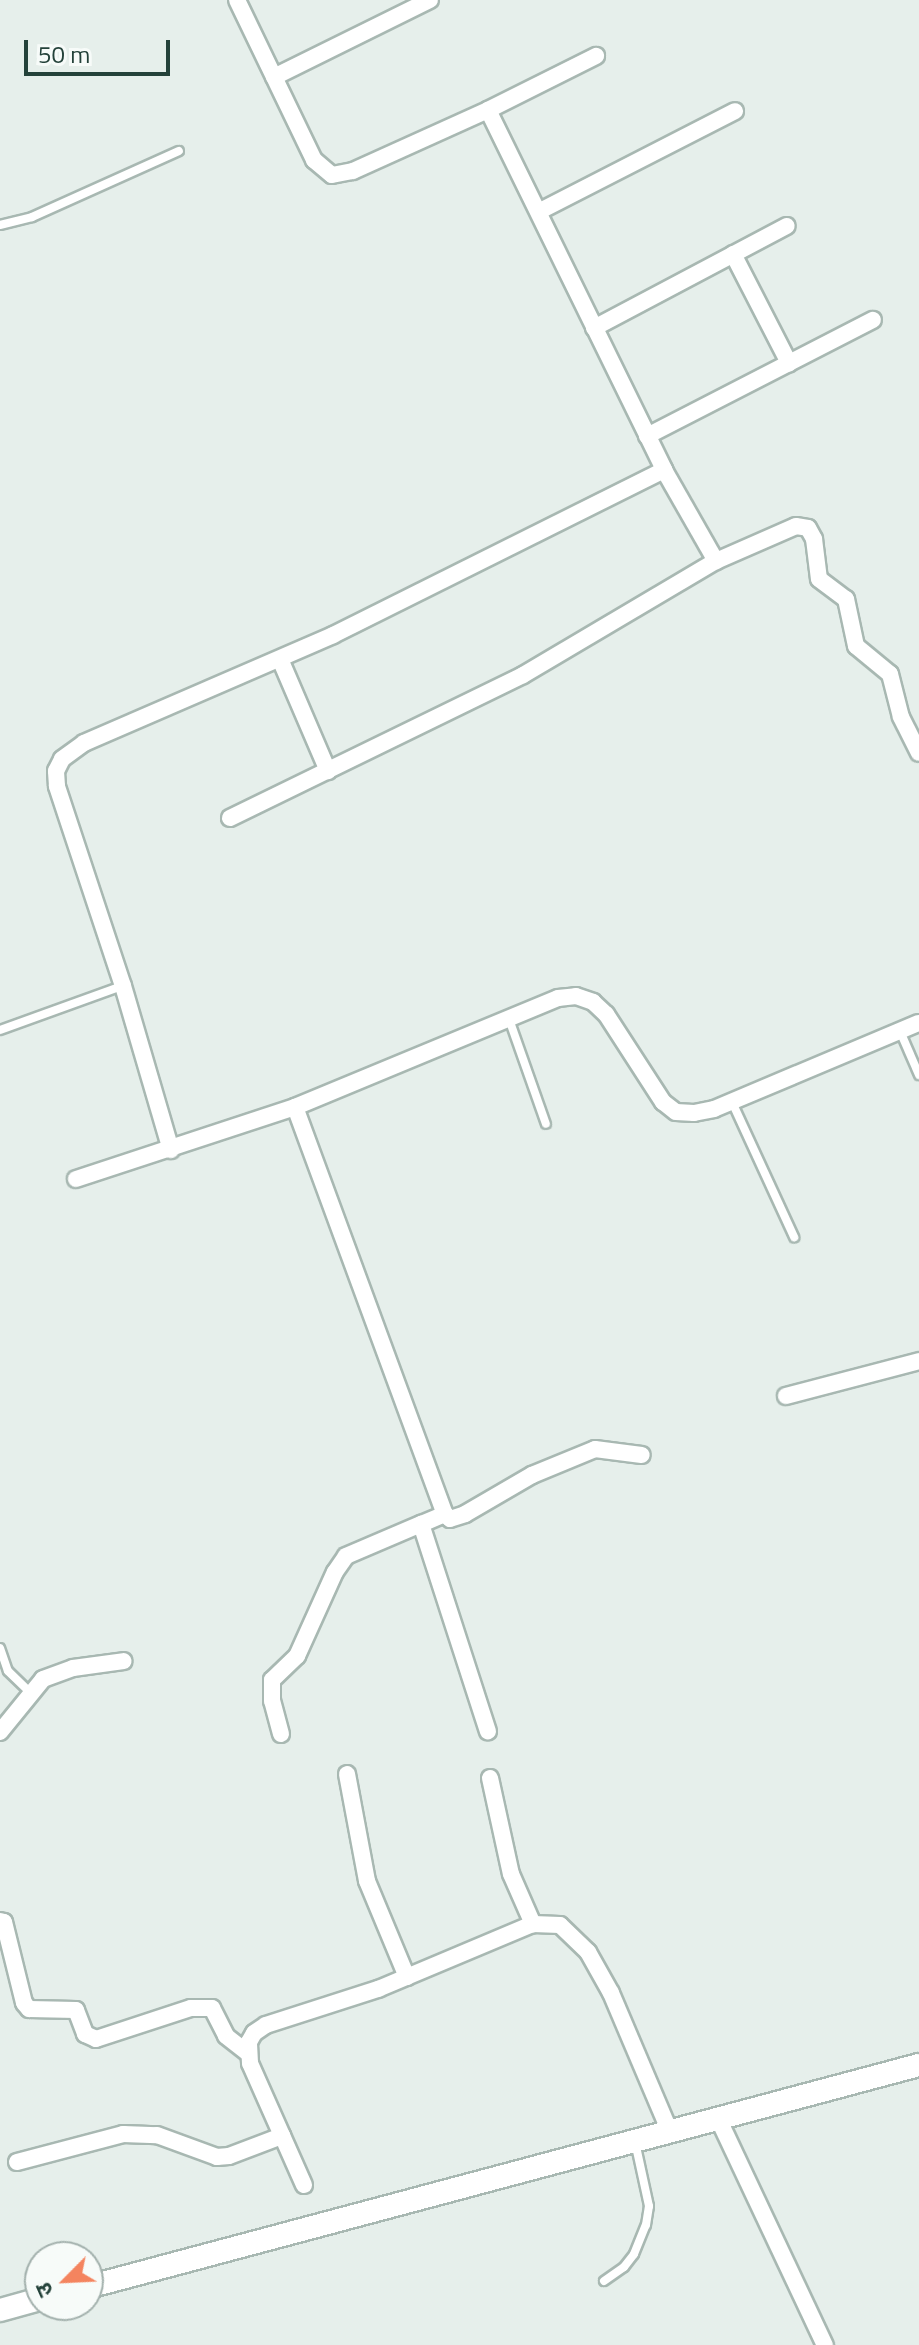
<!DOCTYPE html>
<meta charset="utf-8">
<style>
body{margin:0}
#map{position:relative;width:919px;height:2345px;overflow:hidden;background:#e6efeb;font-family:"Titillium Web","Noto Sans Devanagari",sans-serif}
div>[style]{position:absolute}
.roads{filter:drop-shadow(2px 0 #a8b8b2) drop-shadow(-2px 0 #a8b8b2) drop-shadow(0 2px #a8b8b2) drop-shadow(0 -2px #a8b8b2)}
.lane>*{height:8px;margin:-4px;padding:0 4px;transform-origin:4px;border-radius:4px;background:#fff}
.street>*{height:16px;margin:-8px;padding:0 8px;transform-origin:8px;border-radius:8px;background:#fff}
.secondary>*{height:22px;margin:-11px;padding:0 11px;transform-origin:11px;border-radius:11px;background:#fff}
span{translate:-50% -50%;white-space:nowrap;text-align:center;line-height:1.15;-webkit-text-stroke:8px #f7fbf9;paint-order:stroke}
.north{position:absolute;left:24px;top:2241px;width:80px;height:80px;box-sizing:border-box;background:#f7fbf9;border:2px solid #a3b1ad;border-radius:50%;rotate:246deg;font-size:22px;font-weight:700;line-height:32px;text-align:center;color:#24423a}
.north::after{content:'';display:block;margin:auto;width:28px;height:36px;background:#f4845f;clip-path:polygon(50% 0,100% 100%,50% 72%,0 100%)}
.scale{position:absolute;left:24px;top:40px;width:146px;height:36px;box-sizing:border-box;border:4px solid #24423a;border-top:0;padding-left:10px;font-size:24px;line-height:28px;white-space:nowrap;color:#24423a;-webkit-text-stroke:6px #f7fbf9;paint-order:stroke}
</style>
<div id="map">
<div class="roads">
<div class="lane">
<i style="left:0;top:225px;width:33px;rotate:-14deg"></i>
<i style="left:32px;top:217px;width:161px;rotate:-24.2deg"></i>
<i style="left:509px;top:1019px;width:111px;rotate:70.6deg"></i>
<i style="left:0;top:1030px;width:130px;rotate:-19.8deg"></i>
<i style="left:900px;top:1031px;width:48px;rotate:66.6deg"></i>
<i style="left:732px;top:1102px;width:149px;rotate:65.3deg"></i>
<i style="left:0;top:1648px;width:24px;rotate:71deg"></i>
<i style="left:8px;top:1671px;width:30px;rotate:44deg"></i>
<i style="left:604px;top:2281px;width:24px;rotate:-35deg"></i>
<i style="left:624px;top:2267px;width:16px;rotate:-52deg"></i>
<i style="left:634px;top:2254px;width:31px;rotate:-68deg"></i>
<i style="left:646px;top:2225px;width:19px;rotate:-81deg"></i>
<i style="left:649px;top:2206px;width:66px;rotate:-102.3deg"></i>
</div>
<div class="street">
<i style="left:237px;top:0;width:178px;rotate:64.3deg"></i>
<i style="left:314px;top:160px;width:23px;rotate:40deg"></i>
<i style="left:332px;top:175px;width:21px;rotate:-11deg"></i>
<i style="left:353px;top:171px;width:148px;rotate:-24.3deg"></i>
<i style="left:488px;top:110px;width:401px;rotate:63.9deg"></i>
<i style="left:664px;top:470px;width:105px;rotate:60.3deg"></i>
<i style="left:274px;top:77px;width:174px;rotate:-26.3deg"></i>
<i style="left:488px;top:110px;width:121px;rotate:-26.6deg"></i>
<i style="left:540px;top:211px;width:219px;rotate:-27.1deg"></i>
<i style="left:733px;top:254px;width:123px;rotate:62.8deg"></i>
<i style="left:594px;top:328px;width:218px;rotate:-27.9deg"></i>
<i style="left:647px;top:436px;width:254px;rotate:-27.2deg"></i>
<i style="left:280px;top:659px;width:122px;rotate:66.8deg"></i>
<i style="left:230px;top:818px;width:326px;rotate:-26deg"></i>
<i style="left:523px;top:675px;width:224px;rotate:-30.6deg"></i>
<i style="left:716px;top:561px;width:87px;rotate:-23.6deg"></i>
<i style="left:796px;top:526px;width:12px;rotate:9deg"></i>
<i style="left:808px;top:528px;width:13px;rotate:61deg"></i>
<i style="left:814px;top:539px;width:40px;rotate:82.9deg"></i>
<i style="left:819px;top:579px;width:34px;rotate:37deg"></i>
<i style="left:846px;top:599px;width:48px;rotate:78deg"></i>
<i style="left:856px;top:646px;width:44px;rotate:39.5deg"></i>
<i style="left:890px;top:674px;width:44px;rotate:75.7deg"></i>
<i style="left:901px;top:717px;width:40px;rotate:63.4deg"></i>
<i style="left:295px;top:1107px;width:434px;rotate:69.8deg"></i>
<i style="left:445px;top:1514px;width:26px;rotate:157deg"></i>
<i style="left:421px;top:1524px;width:218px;rotate:72.1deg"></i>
<i style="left:171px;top:1150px;width:171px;rotate:-106.3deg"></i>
<i style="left:123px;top:986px;width:211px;rotate:-108.3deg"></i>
<i style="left:57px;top:786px;width:15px;rotate:-94deg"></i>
<i style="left:56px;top:771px;width:13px;rotate:-63deg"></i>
<i style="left:62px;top:759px;width:27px;rotate:-36deg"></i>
<i style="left:84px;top:743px;width:271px;rotate:-23.4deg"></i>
<i style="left:333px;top:635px;width:370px;rotate:-26.5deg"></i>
<i style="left:76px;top:1179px;width:231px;rotate:-18.2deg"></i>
<i style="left:295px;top:1107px;width:285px;rotate:-22.5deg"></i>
<i style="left:558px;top:998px;width:18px;rotate:-6deg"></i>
<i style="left:576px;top:996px;width:18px;rotate:19deg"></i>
<i style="left:593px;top:1002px;width:18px;rotate:43deg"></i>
<i style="left:606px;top:1014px;width:105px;rotate:57.1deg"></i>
<i style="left:663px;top:1102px;width:16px;rotate:38deg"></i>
<i style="left:676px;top:1112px;width:18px;rotate:3deg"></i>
<i style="left:694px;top:1113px;width:20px;rotate:-11deg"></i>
<i style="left:714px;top:1109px;width:222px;rotate:-22.8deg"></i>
<i style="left:786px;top:1396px;width:138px;rotate:-14.7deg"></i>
<i style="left:445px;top:1514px;width:7px;rotate:45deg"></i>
<i style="left:450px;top:1519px;width:16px;rotate:-18deg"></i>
<i style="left:465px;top:1514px;width:78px;rotate:-30.2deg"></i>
<i style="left:532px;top:1475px;width:68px;rotate:-22.4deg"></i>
<i style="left:595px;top:1449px;width:47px;rotate:7.3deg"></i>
<i style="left:0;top:1732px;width:68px;rotate:-50.9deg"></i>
<i style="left:43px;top:1679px;width:32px;rotate:-20deg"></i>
<i style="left:73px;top:1668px;width:51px;rotate:-7.8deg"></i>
<i style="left:281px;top:1734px;width:34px;rotate:-105deg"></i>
<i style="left:272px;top:1701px;width:21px;rotate:-90deg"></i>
<i style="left:272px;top:1680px;width:35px;rotate:-44deg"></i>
<i style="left:297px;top:1656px;width:92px;rotate:-65.7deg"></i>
<i style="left:335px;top:1572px;width:19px;rotate:-55deg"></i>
<i style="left:346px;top:1556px;width:82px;rotate:-23.1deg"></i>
<i style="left:347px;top:1774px;width:109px;rotate:79.4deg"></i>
<i style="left:367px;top:1881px;width:104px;rotate:67.4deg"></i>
<i style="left:490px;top:1778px;width:98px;rotate:77.7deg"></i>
<i style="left:511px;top:1874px;width:55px;rotate:66.3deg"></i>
<i style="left:0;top:1921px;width:4px;rotate:14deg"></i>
<i style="left:4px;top:1922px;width:83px;rotate:76.1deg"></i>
<i style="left:24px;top:2003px;width:8px;rotate:50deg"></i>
<i style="left:29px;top:2009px;width:47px;rotate:1.2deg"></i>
<i style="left:76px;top:2010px;width:26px;rotate:69deg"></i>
<i style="left:85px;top:2034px;width:12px;rotate:24deg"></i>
<i style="left:96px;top:2039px;width:100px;rotate:-18.1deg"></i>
<i style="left:191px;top:2008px;width:21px"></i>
<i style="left:212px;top:2008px;width:31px;rotate:63deg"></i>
<i style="left:226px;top:2036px;width:28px;rotate:38deg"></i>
<i style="left:718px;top:2118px;width:251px;rotate:64.8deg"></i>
<i style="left:17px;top:2162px;width:110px;rotate:-14.8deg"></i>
<i style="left:123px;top:2134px;width:34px;rotate:2deg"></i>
<i style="left:157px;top:2135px;width:64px;rotate:20.1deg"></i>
<i style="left:217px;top:2157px;width:12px;rotate:-5deg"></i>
<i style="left:229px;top:2156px;width:57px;rotate:-20.7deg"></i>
<i style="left:304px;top:2185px;width:133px;rotate:-113.9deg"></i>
<i style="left:250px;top:2063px;width:21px;rotate:-93deg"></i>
<i style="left:249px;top:2042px;width:10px;rotate:-61deg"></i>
<i style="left:254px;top:2033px;width:14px;rotate:-34deg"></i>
<i style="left:266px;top:2025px;width:118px;rotate:-17.8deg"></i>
<i style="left:378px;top:1989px;width:168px;rotate:-22.8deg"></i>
<i style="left:533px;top:1924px;width:27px;rotate:2deg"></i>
<i style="left:560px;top:1925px;width:39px;rotate:44deg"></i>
<i style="left:588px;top:1952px;width:47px;rotate:60.7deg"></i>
<i style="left:611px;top:1993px;width:151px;rotate:67deg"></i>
</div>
<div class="secondary">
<i style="left:88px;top:2287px;width:860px;rotate:-14.96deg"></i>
<i style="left:0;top:2310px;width:41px;rotate:-15.4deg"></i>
</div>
</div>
<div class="north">उ</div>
<div class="scale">50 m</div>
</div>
